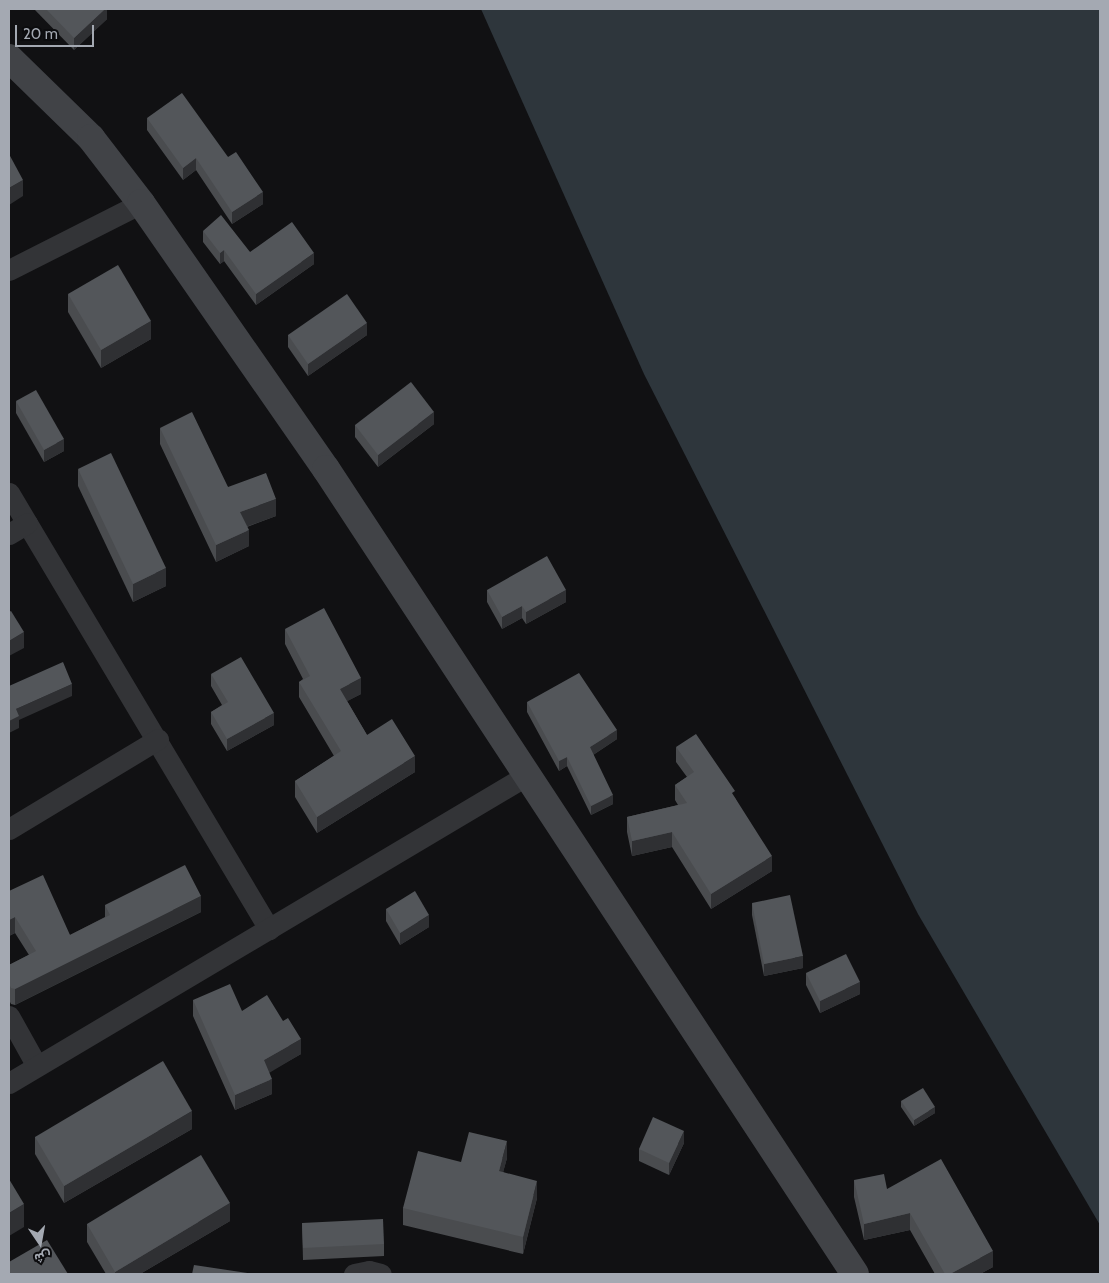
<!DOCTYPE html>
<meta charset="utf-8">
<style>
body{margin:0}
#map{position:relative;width:1109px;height:1283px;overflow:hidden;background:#111113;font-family:Cabin,Vazirmatn,sans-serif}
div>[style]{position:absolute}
.water>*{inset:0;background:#2e363c}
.street>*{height:21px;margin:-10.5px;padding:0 10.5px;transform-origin:10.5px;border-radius:10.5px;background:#333437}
.secondary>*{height:28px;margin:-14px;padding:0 14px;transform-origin:14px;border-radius:14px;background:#414347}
.wall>*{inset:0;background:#4a4c4f}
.shaded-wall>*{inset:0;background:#2f3033}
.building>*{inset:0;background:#53565a}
span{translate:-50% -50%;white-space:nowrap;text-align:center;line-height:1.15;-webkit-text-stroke:5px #0c0c0e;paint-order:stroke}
.frame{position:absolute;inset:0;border:10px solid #a4a9b2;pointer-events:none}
.north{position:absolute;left:15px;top:1218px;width:50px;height:50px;-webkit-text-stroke:4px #0c0c0e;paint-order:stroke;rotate:168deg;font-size:14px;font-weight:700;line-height:20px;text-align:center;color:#a4a9b2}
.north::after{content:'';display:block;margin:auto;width:18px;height:22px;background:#a4a9b2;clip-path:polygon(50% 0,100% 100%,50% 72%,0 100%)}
.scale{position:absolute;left:15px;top:25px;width:79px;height:22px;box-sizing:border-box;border:2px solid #a4a9b2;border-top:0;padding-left:6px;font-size:15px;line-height:18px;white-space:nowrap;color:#a4a9b2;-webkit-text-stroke:4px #0c0c0e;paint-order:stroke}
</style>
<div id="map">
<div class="water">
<i style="clip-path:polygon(481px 9px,1100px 9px,1100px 1225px,918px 914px,644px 374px)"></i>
</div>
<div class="street">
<i style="left:9px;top:270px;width:148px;rotate:-26.9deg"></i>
<i style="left:9px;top:493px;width:508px;rotate:59.19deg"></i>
<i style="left:9px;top:534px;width:21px;rotate:-31deg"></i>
<i style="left:9px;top:829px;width:174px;rotate:-31.1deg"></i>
<i style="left:9px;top:1016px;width:57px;rotate:60.8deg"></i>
<i style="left:9px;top:1083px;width:605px;rotate:-30.72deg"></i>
<i style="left:354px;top:1274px;width:15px;rotate:-11deg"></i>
<i style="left:369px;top:1271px;width:12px;rotate:14deg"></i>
</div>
<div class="secondary">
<i style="left:9px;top:58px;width:115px;rotate:44.3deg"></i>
<i style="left:91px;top:138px;width:82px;rotate:52.4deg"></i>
<i style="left:141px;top:203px;width:324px;rotate:55.2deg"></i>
<i style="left:326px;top:469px;width:963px;rotate:56.69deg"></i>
</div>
<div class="wall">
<i style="clip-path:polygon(34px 9px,107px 9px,107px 19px,74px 50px)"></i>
<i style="clip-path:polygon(147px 118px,228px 157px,263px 204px,232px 224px,196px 170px,183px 180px,147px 130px)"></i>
<i style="clip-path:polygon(203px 231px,250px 252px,314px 264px,256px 305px,224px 261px,220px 264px,203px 242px)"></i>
<i style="clip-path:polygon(68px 294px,151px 339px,101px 368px,68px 312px)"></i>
<i style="clip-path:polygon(288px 335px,367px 335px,308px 376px,288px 347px)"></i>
<i style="clip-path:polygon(16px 401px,64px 451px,44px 462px,16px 413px)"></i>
<i style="clip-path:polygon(434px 424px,378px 467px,355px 437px,355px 425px)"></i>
<i style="clip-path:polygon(160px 428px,228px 487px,276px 516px,247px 527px,249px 546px,216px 562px,160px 444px)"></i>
<i style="clip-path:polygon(78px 469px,166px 586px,133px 602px,78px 486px)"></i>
<i style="clip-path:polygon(487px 590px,566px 602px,526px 624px,522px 618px,502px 629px,487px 602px)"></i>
<i style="clip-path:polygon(285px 629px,361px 694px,347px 701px,367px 735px,415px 772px,317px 833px,295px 797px,295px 781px,334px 756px,299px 697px,299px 682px,303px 679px,285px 644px)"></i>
<i style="clip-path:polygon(211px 674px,274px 725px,227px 751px,211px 724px,211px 712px,222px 705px,211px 686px)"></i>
<i style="clip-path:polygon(527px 702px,617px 739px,593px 755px,613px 804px,591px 815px,567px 766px,559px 771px,527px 712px)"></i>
<i style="clip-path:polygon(676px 747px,735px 798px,772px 871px,711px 909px,672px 847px,632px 856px,627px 832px,627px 817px,678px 805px,675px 800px,675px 785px,687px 777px,676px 762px)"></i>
<i style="clip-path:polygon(9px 891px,70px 935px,105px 917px,105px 905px,201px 912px,15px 1005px,11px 1004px,9px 1000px,9px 965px,29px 955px,15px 933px,9px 936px)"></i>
<i style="clip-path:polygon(752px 903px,803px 968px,764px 976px,752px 915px)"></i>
<i style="clip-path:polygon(386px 909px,429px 927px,400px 945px,386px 921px)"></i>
<i style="clip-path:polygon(806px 973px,860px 994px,820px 1013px,806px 985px)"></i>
<i style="clip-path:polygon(193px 1000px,242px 1011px,301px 1054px,269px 1072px,272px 1094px,235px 1110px,193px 1016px)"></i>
<i style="clip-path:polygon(901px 1101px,935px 1113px,914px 1126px,901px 1107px)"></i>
<i style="clip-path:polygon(192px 1129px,64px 1203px,35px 1154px,35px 1137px)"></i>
<i style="clip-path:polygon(684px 1143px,669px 1175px,639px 1161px,639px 1149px)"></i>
<i style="clip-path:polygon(507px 1158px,503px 1172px,537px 1198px,523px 1254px,403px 1225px,403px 1208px,461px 1162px)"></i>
<i style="clip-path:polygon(854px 1180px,887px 1189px,993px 1267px,980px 1274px,935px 1274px,910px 1230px,864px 1240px,854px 1197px)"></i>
<i style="clip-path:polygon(230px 1221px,140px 1274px,106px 1274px,87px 1242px,87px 1224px)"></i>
<i style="clip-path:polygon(302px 1223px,384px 1244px,384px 1256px,303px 1260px)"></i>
</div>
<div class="shaded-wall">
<i style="clip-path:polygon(105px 9px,107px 9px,107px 19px,74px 50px,74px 38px)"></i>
<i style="clip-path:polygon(196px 158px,196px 170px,183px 180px,183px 168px)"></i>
<i style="clip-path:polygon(23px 180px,23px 196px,9px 205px,9px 188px)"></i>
<i style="clip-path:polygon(263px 192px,263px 204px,232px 224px,232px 212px)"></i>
<i style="clip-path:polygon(224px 250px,224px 261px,220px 264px,220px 253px)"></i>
<i style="clip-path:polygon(314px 253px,314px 264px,256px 305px,256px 294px)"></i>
<i style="clip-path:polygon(151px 321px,151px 339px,101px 368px,101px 350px)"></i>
<i style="clip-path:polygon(367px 323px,367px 335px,308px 376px,308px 364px)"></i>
<i style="clip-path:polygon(434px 412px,434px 424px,378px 467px,378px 455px)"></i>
<i style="clip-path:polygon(64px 439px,64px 451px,44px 462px,44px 450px)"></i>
<i style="clip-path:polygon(276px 499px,276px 516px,240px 529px,240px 512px)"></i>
<i style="clip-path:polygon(249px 530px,249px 546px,216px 562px,216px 545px)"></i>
<i style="clip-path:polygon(166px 568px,166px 586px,133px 602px,133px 584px)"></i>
<i style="clip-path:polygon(566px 590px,566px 602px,526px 624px,526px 612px)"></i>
<i style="clip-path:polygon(522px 606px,522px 618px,502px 629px,502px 617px)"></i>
<i style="clip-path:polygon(24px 632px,24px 648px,9px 656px,9px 641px)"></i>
<i style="clip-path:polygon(361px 678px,361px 694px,340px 705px,340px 689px)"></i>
<i style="clip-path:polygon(72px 684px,72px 696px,19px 720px,19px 728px,9px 733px,9px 721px,16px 709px)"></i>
<i style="clip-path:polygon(274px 713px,274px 725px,227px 751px,227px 739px)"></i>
<i style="clip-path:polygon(617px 730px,617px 739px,590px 757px,590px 747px)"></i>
<i style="clip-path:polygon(415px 756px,415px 772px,317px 833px,317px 817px)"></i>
<i style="clip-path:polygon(567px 757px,567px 766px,559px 771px,559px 761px)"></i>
<i style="clip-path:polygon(613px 795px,613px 804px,591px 815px,591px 806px)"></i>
<i style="clip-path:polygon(672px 832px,672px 847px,632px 856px,632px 841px)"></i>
<i style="clip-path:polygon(772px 856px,772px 871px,711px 909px,711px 894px)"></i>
<i style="clip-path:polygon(201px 896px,201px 912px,15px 1005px,15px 989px)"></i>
<i style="clip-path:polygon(429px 915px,429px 927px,400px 945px,400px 933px)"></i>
<i style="clip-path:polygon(15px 917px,15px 933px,9px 936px,9px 920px)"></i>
<i style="clip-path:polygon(803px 956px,803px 968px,764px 976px,764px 964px)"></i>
<i style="clip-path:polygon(860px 982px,860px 994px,820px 1013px,820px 1001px)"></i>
<i style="clip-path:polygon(301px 1039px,301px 1054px,264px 1076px,264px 1060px)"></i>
<i style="clip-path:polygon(272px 1079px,272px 1094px,235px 1110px,235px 1095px)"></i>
<i style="clip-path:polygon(935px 1107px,935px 1113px,914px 1126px,914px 1120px)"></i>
<i style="clip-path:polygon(192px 1111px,192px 1129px,64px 1203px,64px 1186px)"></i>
<i style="clip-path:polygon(684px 1131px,684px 1143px,669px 1175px,669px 1163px)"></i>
<i style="clip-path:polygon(507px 1141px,507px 1158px,499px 1188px,499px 1171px)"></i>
<i style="clip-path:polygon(537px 1181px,537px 1198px,523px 1254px,523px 1237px)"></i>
<i style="clip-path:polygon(230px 1203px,230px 1221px,140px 1274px,115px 1274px,115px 1272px)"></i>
<i style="clip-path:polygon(24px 1204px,24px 1227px,9px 1236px,9px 1213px)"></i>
<i style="clip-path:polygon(910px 1213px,910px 1230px,864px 1240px,864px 1224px)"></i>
<i style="clip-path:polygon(993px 1251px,993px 1267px,980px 1274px,950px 1274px)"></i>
</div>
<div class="building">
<i style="clip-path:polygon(46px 9px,105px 9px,74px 38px)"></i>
<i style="clip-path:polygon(182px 93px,228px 157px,236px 152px,263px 192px,232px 212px,196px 158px,183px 168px,147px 118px)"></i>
<i style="clip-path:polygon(9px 154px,23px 180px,9px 188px)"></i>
<i style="clip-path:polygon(221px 215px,250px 252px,292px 222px,314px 253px,256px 294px,224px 250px,220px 253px,203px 231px)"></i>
<i style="clip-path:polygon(118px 265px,151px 321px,101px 350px,68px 294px)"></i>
<i style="clip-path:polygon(347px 294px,367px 323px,308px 364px,288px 335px)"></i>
<i style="clip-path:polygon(411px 382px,434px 412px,378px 455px,355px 425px)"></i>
<i style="clip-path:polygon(36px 390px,64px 439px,44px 450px,16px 401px)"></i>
<i style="clip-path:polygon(192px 412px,228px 487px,266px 473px,276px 499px,240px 512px,249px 530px,216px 545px,160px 428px)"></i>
<i style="clip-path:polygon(111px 453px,166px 568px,133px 584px,78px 469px)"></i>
<i style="clip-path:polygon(547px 556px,566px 590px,526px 612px,522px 606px,502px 617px,487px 590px)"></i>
<i style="clip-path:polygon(324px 608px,361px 678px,340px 689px,367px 735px,392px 719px,415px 756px,317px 817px,295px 781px,341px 751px,299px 682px,310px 676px,285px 629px)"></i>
<i style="clip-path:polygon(11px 611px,24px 632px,9px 641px,9px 612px)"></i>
<i style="clip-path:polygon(241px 657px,274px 713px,227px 739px,211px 712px,228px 702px,211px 674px)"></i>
<i style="clip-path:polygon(63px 662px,72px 684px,16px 709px,19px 716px,9px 721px,9px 686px)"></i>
<i style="clip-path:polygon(579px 673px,617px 730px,590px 747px,613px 795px,591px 806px,567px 757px,559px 761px,527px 702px)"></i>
<i style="clip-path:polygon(696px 734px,735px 791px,732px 793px,772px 856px,711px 894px,672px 832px,632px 841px,627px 817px,687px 803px,675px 785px,694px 772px,676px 747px)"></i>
<i style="clip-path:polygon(185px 865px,201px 896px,15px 989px,11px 988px,9px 984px,9px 965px,36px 951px,15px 917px,9px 920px,9px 891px,43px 875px,70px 935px,110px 915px,105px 905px)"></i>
<i style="clip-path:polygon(415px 891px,429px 915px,400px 933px,386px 909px)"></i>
<i style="clip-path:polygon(790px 895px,803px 956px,764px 964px,752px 903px)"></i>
<i style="clip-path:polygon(846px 954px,860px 982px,820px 1001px,806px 973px)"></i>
<i style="clip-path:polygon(230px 984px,242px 1011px,267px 995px,283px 1021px,288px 1018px,301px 1039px,264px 1060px,272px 1079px,235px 1095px,193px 1000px)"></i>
<i style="clip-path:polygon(163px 1061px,192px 1111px,64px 1186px,35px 1137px)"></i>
<i style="clip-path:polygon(923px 1088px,935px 1107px,914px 1120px,901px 1101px)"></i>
<i style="clip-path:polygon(653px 1117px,684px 1131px,669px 1163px,639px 1149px)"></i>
<i style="clip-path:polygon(469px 1132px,507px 1141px,499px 1171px,537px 1181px,523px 1237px,403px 1208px,418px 1151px,461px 1162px)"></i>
<i style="clip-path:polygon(201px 1155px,230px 1203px,115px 1272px,87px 1224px)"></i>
<i style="clip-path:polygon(941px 1159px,993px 1251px,950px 1274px,945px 1274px,910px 1213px,864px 1224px,854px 1180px,884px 1174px,887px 1189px)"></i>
<i style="clip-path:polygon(9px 1179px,24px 1204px,9px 1213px)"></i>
<i style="clip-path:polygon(383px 1219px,384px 1244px,303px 1248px,302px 1223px)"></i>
<i style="clip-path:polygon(47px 1240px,68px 1274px,9px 1274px,9px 1262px)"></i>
<i style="clip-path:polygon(194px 1265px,254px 1274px,192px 1274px)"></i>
</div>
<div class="frame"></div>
<div class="north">ش</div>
<div class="scale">20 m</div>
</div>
